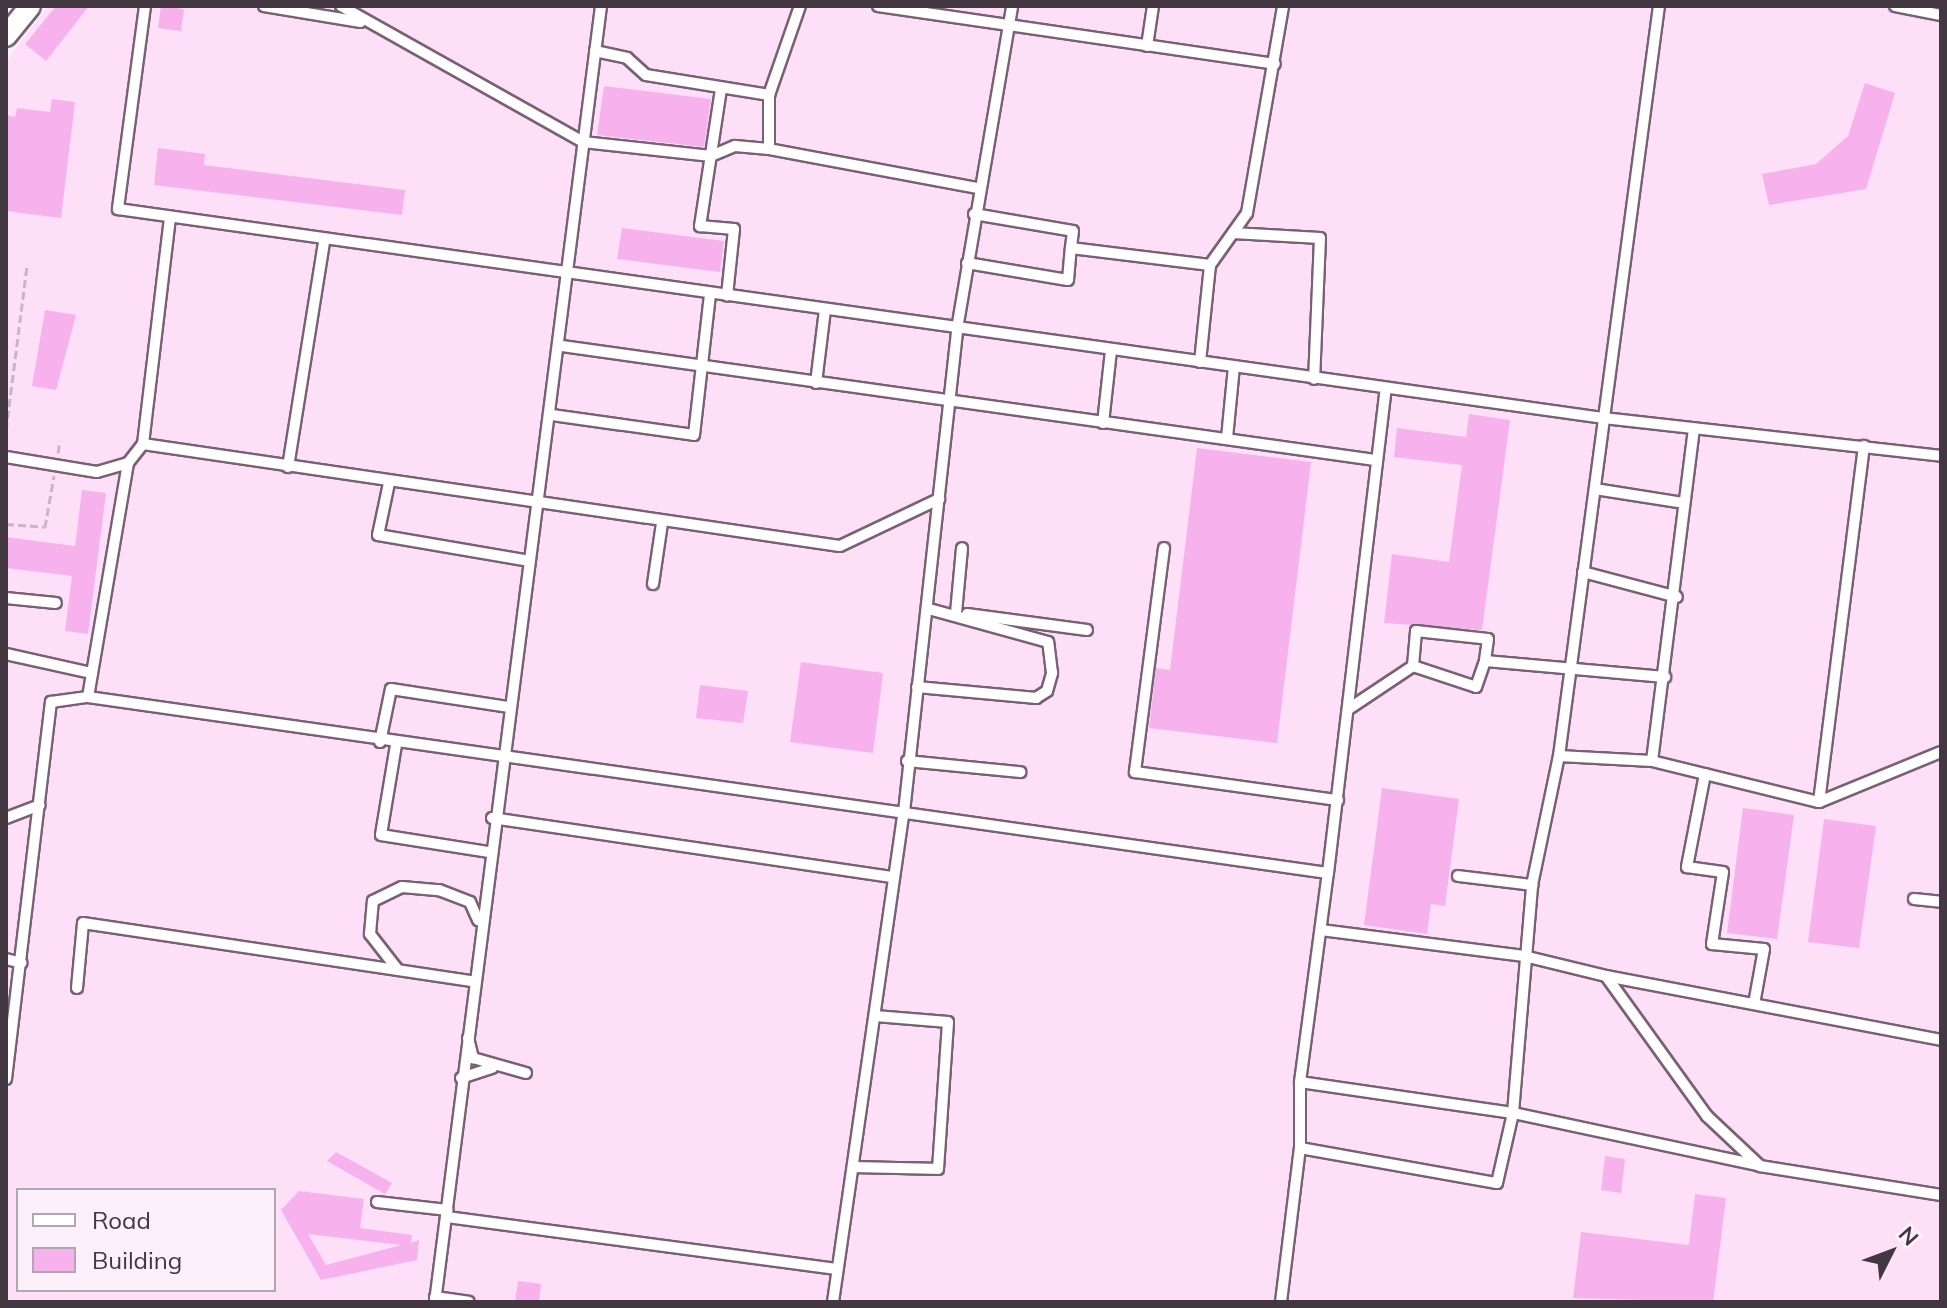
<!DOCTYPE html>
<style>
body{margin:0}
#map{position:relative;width:1947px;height:1308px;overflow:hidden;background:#fcf0fa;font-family:Mulish,sans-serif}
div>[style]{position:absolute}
.built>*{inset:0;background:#fde0f8}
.building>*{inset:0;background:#f7b2ed}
.path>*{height:3px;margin-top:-1.5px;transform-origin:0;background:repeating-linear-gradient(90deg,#c4b8c2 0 8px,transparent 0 12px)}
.roads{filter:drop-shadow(2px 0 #796075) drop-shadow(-2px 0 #796075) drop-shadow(0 2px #796075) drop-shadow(0 -2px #796075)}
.lane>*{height:10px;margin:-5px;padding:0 5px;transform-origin:5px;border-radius:5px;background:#fff}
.street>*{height:20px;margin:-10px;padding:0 10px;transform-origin:10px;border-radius:10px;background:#fff}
span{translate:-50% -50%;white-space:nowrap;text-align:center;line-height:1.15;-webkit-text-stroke:8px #fcf0fa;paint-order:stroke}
.frame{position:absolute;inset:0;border:8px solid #433841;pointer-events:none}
.legend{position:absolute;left:16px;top:1188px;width:260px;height:104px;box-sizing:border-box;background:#fcf0fa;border:2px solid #b2a6b0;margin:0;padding:10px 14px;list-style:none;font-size:24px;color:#433841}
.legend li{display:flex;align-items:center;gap:16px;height:40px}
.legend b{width:40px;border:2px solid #b2a6b0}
.north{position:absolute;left:1851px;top:1212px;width:80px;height:80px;-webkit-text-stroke:6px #fcf0fa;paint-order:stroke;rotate:48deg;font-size:22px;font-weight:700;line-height:32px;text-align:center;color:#433841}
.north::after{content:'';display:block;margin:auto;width:28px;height:36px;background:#433841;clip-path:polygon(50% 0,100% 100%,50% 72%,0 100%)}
</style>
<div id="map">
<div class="built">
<i style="clip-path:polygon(evenodd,48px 6px,1941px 6px,1941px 1302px,6px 1302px,6px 61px,48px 6px,18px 1190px,274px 1190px,274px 1290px,18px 1290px,18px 1190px)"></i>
</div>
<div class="building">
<i style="clip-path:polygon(56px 6px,89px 6px,46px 61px,25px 44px)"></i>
<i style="clip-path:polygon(161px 6px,184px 9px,181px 31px,158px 28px)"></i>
<i style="clip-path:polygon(1865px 83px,1895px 93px,1866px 189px,1769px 205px,1762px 174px,1816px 164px,1848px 136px)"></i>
<i style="clip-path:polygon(604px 86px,711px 99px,704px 147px,597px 135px)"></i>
<i style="clip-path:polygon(52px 99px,75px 102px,61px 218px,6px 211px,6px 115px,15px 117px,17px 108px,50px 112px)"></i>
<i style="clip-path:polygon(158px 148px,205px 154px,204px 165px,405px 190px,402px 215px,154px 185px)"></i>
<i style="clip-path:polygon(622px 228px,724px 241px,720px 272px,617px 259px)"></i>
<i style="clip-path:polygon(45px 310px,76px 315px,56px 390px,32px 386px)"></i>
<i style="clip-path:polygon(1469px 414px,1510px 420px,1482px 630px,1384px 623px,1392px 554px,1449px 562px,1462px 465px,1394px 457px,1397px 428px,1466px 437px)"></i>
<i style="clip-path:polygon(1197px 448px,1311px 462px,1277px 743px,1149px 728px,1156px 668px,1170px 670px)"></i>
<i style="clip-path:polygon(82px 490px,106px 493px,88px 634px,65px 631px,72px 576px,6px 568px,6px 537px,75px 546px)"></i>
<i style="clip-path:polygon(801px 662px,883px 673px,873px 753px,790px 742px)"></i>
<i style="clip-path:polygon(700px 685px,748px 691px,743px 723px,696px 718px)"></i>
<i style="clip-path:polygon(1382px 788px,1459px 799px,1445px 906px,1431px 904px,1427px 934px,1364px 925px)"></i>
<i style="clip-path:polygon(1743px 808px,1794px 815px,1777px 939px,1727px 933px)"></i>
<i style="clip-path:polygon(1824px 819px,1876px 826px,1859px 948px,1808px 942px)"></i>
<i style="clip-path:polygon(336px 1152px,392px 1183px,385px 1194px,327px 1161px)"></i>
<i style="clip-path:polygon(1605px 1156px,1625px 1159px,1621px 1193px,1601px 1190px)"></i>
<i style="clip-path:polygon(evenodd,299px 1191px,364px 1199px,360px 1228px,412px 1235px,411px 1243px,419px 1240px,417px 1260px,321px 1280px,281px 1210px,299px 1191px,308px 1234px,401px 1245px,326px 1265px,308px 1234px)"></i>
<i style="clip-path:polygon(1695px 1194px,1726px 1198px,1713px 1302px,1573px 1298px,1581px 1232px,1689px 1245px)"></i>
<i style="clip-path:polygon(518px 1281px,541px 1284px,539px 1302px,515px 1302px)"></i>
</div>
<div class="path">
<i style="left:6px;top:430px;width:165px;rotate:-82.7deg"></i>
<i style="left:58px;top:453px;width:12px;rotate:-81deg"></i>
<i style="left:6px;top:524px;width:39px;rotate:4deg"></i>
<i style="left:45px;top:527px;width:52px;rotate:-80deg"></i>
</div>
<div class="roads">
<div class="lane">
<i style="left:145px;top:6px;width:205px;rotate:97.6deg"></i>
<i style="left:118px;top:209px;width:1501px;rotate:8.01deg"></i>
<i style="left:1604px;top:418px;width:416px;rotate:-82.4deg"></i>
<i style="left:264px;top:6px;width:98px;rotate:9.4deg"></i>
<i style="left:341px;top:6px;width:278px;rotate:29.3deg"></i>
<i style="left:583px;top:142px;width:129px;rotate:6.2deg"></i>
<i style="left:711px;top:156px;width:26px;rotate:-23deg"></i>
<i style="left:735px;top:146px;width:34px;rotate:5deg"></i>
<i style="left:769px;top:149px;width:54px;rotate:-90deg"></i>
<i style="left:769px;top:95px;width:94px;rotate:-70.8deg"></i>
<i style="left:878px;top:6px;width:401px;rotate:8.3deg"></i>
<i style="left:1895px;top:6px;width:47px;rotate:11.1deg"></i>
<i style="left:1147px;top:46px;width:40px;rotate:-81.5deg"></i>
<i style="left:595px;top:51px;width:33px;rotate:12deg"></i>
<i style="left:627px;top:58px;width:25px;rotate:42deg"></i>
<i style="left:646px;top:75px;width:125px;rotate:9.2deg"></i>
<i style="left:721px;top:89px;width:139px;rotate:98.7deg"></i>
<i style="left:700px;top:226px;width:34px;rotate:5deg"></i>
<i style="left:734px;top:229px;width:67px;rotate:96deg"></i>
<i style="left:769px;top:149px;width:213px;rotate:10.6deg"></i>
<i style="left:974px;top:214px;width:100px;rotate:9.7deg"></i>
<i style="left:1073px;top:231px;width:17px;rotate:97deg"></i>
<i style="left:1071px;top:248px;width:140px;rotate:7deg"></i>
<i style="left:1210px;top:265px;width:64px;rotate:-54.6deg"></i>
<i style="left:1247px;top:213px;width:210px;rotate:-80.1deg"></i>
<i style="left:1233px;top:233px;width:87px;rotate:3.3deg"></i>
<i style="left:1320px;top:238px;width:141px;rotate:92.4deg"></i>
<i style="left:967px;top:263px;width:102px;rotate:9.6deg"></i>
<i style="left:1068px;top:280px;width:32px;rotate:-85deg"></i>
<i style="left:562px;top:346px;width:821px;rotate:7.98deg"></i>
<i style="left:1200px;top:362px;width:98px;rotate:-84.1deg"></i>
<i style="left:816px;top:383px;width:74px;rotate:-83deg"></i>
<i style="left:552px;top:415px;width:143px;rotate:8deg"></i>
<i style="left:694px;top:435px;width:142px;rotate:-83.5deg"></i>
<i style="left:1103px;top:423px;width:73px;rotate:-83.7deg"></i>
<i style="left:1227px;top:438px;width:71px;rotate:-84.4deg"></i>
<i style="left:143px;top:444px;width:704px;rotate:8.33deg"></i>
<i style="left:840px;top:546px;width:110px;rotate:-25.4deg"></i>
<i style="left:6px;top:457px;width:92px;rotate:9.4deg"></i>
<i style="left:97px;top:472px;width:32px;rotate:-16deg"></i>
<i style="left:128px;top:463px;width:24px;rotate:-52deg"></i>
<i style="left:143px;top:444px;width:227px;rotate:-83.2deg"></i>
<i style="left:128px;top:463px;width:237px;rotate:99.7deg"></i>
<i style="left:88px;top:697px;width:1252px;rotate:8.08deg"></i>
<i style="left:1328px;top:873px;width:486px;rotate:-83.2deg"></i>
<i style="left:288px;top:467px;width:229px;rotate:-80.9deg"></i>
<i style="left:389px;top:483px;width:53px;rotate:101.9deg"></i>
<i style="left:378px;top:535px;width:154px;rotate:9.7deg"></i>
<i style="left:1595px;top:489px;width:89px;rotate:9deg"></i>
<i style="left:1164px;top:548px;width:226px;rotate:97.4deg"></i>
<i style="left:1135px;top:772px;width:205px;rotate:7.9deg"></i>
<i style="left:1583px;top:572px;width:97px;rotate:14.9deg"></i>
<i style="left:653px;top:584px;width:62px;rotate:-81.6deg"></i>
<i style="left:6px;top:598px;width:50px;rotate:5.7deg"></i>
<i style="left:956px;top:613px;width:65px;rotate:-84.7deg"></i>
<i style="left:967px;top:614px;width:121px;rotate:7.6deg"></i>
<i style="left:6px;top:654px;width:88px;rotate:12.5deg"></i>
<i style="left:1413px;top:666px;width:66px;rotate:18.4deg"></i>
<i style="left:1476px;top:687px;width:28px;rotate:-71deg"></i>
<i style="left:917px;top:687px;width:120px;rotate:5.3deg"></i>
<i style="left:1036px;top:698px;width:13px;rotate:-32deg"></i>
<i style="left:1047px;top:691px;width:19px;rotate:-74deg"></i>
<i style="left:1052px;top:673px;width:31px;rotate:-97deg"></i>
<i style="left:1048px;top:642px;width:123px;rotate:-164.5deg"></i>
<i style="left:1350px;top:708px;width:76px;rotate:-33.7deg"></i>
<i style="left:1413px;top:666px;width:35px;rotate:-85deg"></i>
<i style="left:1416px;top:631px;width:72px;rotate:6.3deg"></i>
<i style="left:1488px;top:639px;width:22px;rotate:98deg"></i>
<i style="left:1485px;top:661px;width:181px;rotate:5.1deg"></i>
<i style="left:380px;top:742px;width:54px;rotate:-78.3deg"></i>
<i style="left:391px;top:689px;width:118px;rotate:8.7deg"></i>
<i style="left:396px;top:745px;width:91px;rotate:99.5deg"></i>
<i style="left:381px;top:835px;width:108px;rotate:9deg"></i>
<i style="left:1559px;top:756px;width:93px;rotate:3.1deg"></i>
<i style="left:1652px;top:761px;width:172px;rotate:13.8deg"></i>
<i style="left:1819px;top:802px;width:132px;rotate:-22.3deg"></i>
<i style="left:907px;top:761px;width:114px;rotate:5.6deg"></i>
<i style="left:1652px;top:761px;width:334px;rotate:-82.8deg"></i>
<i style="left:1705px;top:774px;width:95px;rotate:101deg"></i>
<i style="left:1687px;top:867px;width:36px;rotate:8deg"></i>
<i style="left:1723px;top:872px;width:73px;rotate:98.7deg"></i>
<i style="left:1712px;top:944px;width:52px;rotate:5.5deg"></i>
<i style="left:1764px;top:949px;width:56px;rotate:100.3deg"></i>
<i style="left:1819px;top:802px;width:359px;rotate:-82.8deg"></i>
<i style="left:6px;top:818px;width:36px;rotate:-21deg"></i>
<i style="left:492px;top:818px;width:404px;rotate:8.4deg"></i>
<i style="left:1458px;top:876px;width:75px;rotate:6.9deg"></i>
<i style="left:1914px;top:899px;width:27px;rotate:6deg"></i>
<i style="left:1321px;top:930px;width:205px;rotate:7.3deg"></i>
<i style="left:1524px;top:956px;width:84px;rotate:13.7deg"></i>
<i style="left:1606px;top:976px;width:173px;rotate:54.2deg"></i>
<i style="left:1707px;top:1116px;width:73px;rotate:43.3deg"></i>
<i style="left:1760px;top:1166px;width:183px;rotate:9.1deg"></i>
<i style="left:6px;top:959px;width:16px;rotate:14deg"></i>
<i style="left:398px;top:970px;width:46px;rotate:-127.9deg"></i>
<i style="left:370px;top:934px;width:33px;rotate:-85deg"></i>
<i style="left:373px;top:901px;width:32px;rotate:-26deg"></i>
<i style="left:402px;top:887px;width:37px;rotate:5deg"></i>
<i style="left:439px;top:890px;width:33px;rotate:21deg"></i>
<i style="left:470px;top:902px;width:20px;rotate:66deg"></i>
<i style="left:1606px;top:976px;width:341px;rotate:10.8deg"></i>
<i style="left:77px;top:988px;width:65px;rotate:-84.7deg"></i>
<i style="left:83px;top:923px;width:393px;rotate:8.5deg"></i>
<i style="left:468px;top:1038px;width:21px;rotate:76deg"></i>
<i style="left:473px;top:1058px;width:55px;rotate:15.8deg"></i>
<i style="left:461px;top:1078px;width:33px;rotate:-18deg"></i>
<i style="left:6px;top:1079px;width:380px;rotate:-83.2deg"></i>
<i style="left:51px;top:702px;width:37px;rotate:-8deg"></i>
<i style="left:1300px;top:1082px;width:215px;rotate:8.3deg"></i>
<i style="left:1513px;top:1113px;width:229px;rotate:-85.2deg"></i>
<i style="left:1532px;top:885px;width:132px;rotate:-78.2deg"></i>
<i style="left:1559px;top:756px;width:341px;rotate:-82.4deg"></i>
<i style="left:1604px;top:418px;width:339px;rotate:6.4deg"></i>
<i style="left:1300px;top:1148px;width:200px;rotate:10.1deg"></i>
<i style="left:1497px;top:1183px;width:72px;rotate:-77.1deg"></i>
<i style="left:1513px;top:1113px;width:250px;rotate:12deg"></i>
<i style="left:857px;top:1167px;width:81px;rotate:1.4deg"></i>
<i style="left:938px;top:1169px;width:147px;rotate:-86.1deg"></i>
<i style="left:948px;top:1022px;width:73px;rotate:-175.3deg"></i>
<i style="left:377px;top:1202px;width:71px;rotate:6.4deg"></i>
<i style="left:447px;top:1217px;width:391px;rotate:7.6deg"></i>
<i style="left:435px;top:1297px;width:34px;rotate:8deg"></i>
<i style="left:435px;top:1302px;width:1307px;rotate:-82.7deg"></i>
<i style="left:833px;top:1302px;width:495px;rotate:-81.8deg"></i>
<i style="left:904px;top:812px;width:486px;rotate:-83.7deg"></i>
<i style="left:957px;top:329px;width:328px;rotate:-80.3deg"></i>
<i style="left:1281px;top:1302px;width:155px;rotate:-83deg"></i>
<i style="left:1300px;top:1148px;width:66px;rotate:-90deg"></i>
<i style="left:1300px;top:1082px;width:211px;rotate:-82.4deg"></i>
</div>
<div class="street">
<i style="left:6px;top:36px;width:38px;rotate:-51deg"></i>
</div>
</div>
<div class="frame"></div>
<ul class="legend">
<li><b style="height:10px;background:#fff"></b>Road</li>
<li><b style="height:22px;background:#f7b2ed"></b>Building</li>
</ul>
<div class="north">N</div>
</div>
